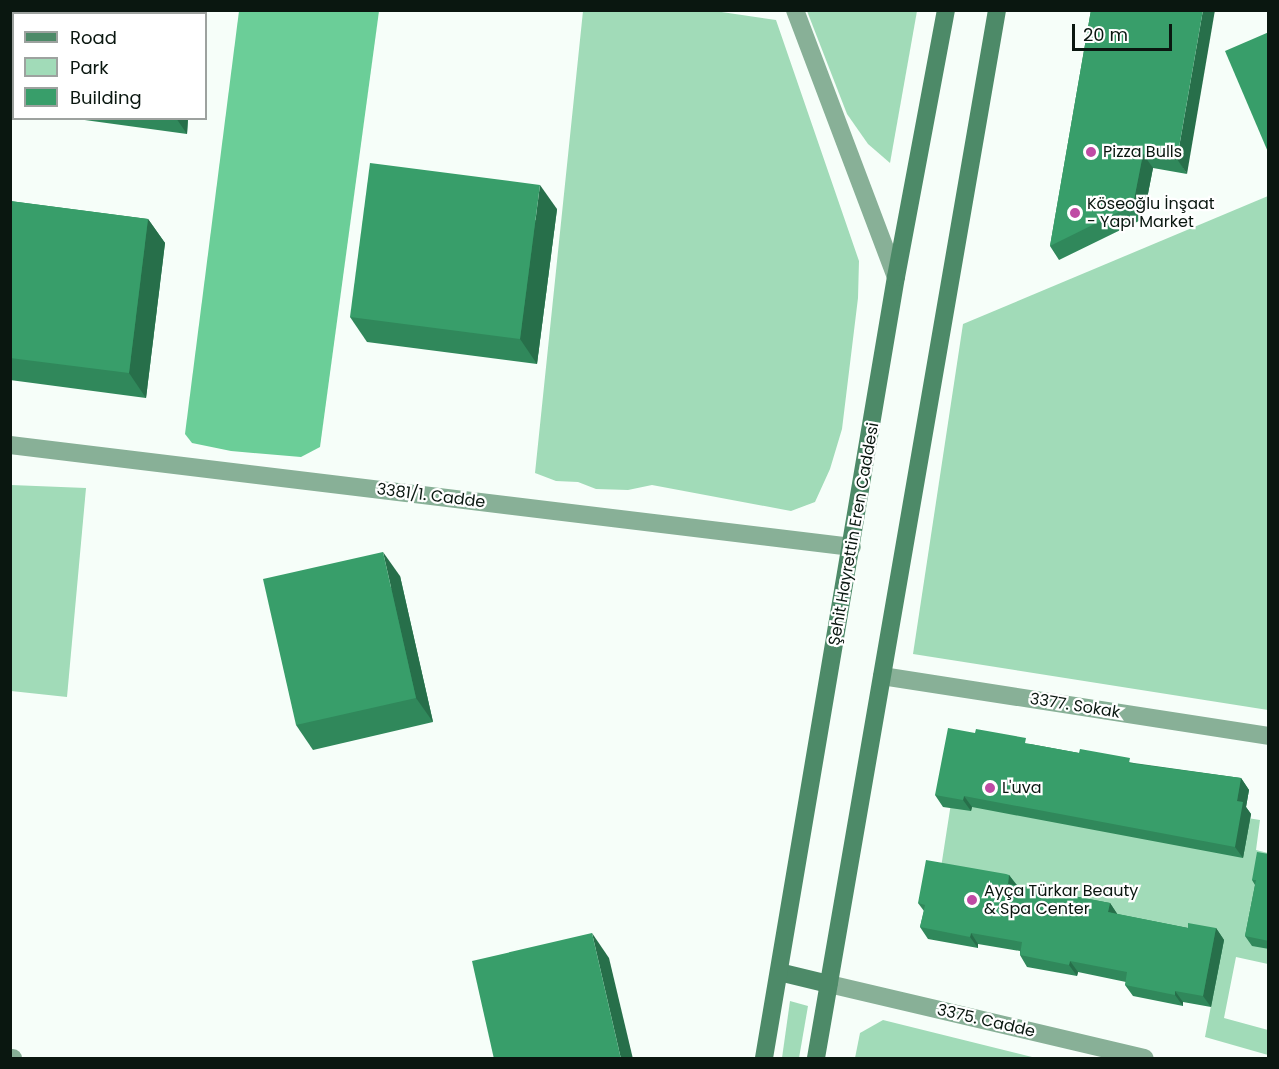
<!DOCTYPE html>
<meta charset="utf-8">
<style>
body{margin:0}
#map{position:relative;width:1279px;height:1069px;overflow:hidden;background:#f6fef9;font-family:Poppins,sans-serif}
div>[style]{position:absolute}
.green>*{inset:0;background:#a1dbb8}
.forest>*{inset:0;background:#6bce98}
.street>*{height:18px;margin:-9px;padding:0 9px;transform-origin:9px;border-radius:9px;background:#88b097}
.secondary>*{height:18px;margin:-9px;padding:0 9px;transform-origin:9px;border-radius:9px;background:#4d8a68}
.wall>*{inset:0;background:#30885b}
.shaded-wall>*{inset:0;background:#276f4a}
.building>*{inset:0;background:#389e6a}
.dots>*{width:16px;height:16px;translate:-50% -50%;box-sizing:border-box;border:3px solid #fff;border-radius:50%}
span{translate:-50% -50%;white-space:nowrap;text-align:center;line-height:1.15;-webkit-text-stroke:4.5px #fff;paint-order:stroke}
.poi-label{font-size:16px;color:#0a1710}
.left{translate:0 -50%;text-align:left}
.street-label{font-size:16px;color:#0a1710}
.frame{position:absolute;inset:0;border:12px solid #0a1710;pointer-events:none}
.legend{position:absolute;left:12px;top:12px;width:195px;height:108px;box-sizing:border-box;background:#fff;border:2px solid #9da29f;margin:0;padding:8px 10px;list-style:none;font-size:18px;color:#0a1710}
.legend li{display:flex;align-items:center;gap:12px;height:30px}
.legend b{width:30px;border:2px solid #9da29f}
.scale{position:absolute;left:1072px;top:24px;width:100px;height:27px;box-sizing:border-box;border:3px solid #0a1710;border-top:0;padding-left:8px;font-size:18px;line-height:21px;white-space:nowrap;color:#0a1710;-webkit-text-stroke:4px #fff;paint-order:stroke}
</style>
<div id="map">
<div class="green">
<i style="clip-path:polygon(708px 10px,776px 20px,859px 261px,858px 298px,842px 429px,830px 469px,815px 502px,791px 511px,652px 485px,628px 490px,596px 489px,578px 482px,556px 481px,535px 473px,583px 11px)"></i>
<i style="clip-path:polygon(807px 11px,917px 11px,890px 163px,868px 144px,847px 114px)"></i>
<i style="clip-path:polygon(1268px 196px,1268px 710px,913px 654px,963px 324px)"></i>
<i style="clip-path:polygon(11px 485px,86px 488px,67px 697px,11px 691px)"></i>
<i style="clip-path:polygon(956px 771px,1260px 820px,1256px 850px,1268px 853px,1268px 964px,1236px 957px,1224px 1018px,1268px 1030px,1268px 1055px,1205px 1037px,1216px 980px,940px 874px)"></i>
<i style="clip-path:polygon(790px 1001px,808px 1006px,799px 1058px,782px 1058px)"></i>
<i style="clip-path:polygon(883px 1020px,1036px 1058px,855px 1058px,860px 1033px)"></i>
</div>
<div class="forest">
<i style="clip-path:polygon(239px 11px,379px 11px,320px 447px,301px 457px,231px 451px,192px 443px,185px 434px)"></i>
</div>
<div class="street">
<i style="left:795px;top:10px;width:285px;rotate:69.3deg"></i>
<i style="left:10px;top:445px;width:848px;rotate:6.91deg"></i>
<i style="left:882px;top:676px;width:391px;rotate:8.8deg"></i>
<i style="left:829px;top:984px;width:324px;rotate:13.2deg"></i>
<i style="left:10px;top:1058px;width:3px"></i>
</div>
<div class="secondary">
<i style="left:779px;top:972px;width:51px;rotate:13.5deg"></i>
<i style="left:764px;top:1058px;width:792px;rotate:-80.41deg"></i>
<i style="left:896px;top:277px;width:272px;rotate:-79.4deg"></i>
<i style="left:816px;top:1058px;width:1064px;rotate:-80.2deg"></i>
</div>
<div class="wall">
<i style="clip-path:polygon(10px 10px,201px 10px,201px 14px,14px 14px,14px 106px,10px 102px)"></i>
<i style="clip-path:polygon(1091px 10px,1187px 174px,1153px 168px,1143px 219px,1059px 260px,1050px 246px)"></i>
<i style="clip-path:polygon(70px 118px,188px 118px,187px 134px)"></i>
<i style="clip-path:polygon(10px 201px,148px 219px,165px 243px,146px 398px,10px 380px)"></i>
<i style="clip-path:polygon(557px 209px,537px 364px,367px 342px,350px 317px)"></i>
<i style="clip-path:polygon(400px 576px,433px 722px,313px 750px,296px 725px)"></i>
<i style="clip-path:polygon(1030px 744px,1134px 763px,1241px 778px,1249px 790px,1246px 807px,1251px 814px,1243px 858px,972px 807px,971px 811px,943px 807px,935px 795px)"></i>
<i style="clip-path:polygon(1269px 854px,1269px 949px,1252px 946px,1245px 936px,1255px 885px,1252px 880px)"></i>
<i style="clip-path:polygon(1009px 875px,1017px 885px,1110px 903px,1117px 914px,1188px 928px,1216px 928px,1224px 940px,1211px 1007px,1183px 1002px,1183px 1006px,1133px 996px,1125px 985px,1126px 982px,1078px 972px,1077px 976px,1027px 967px,1020px 955px,1020px 951px,978px 944px,978px 948px,928px 939px,920px 927px,924px 911px,918px 903px)"></i>
</div>
<div class="shaded-wall">
<i style="clip-path:polygon(181px 10px,201px 10px,201px 14px,181px 14px)"></i>
<i style="clip-path:polygon(1203px 10px,1215px 10px,1187px 174px,1177px 159px)"></i>
<i style="clip-path:polygon(176px 118px,188px 118px,187px 134px)"></i>
<i style="clip-path:polygon(1143px 154px,1153px 168px,1143px 219px,1133px 205px)"></i>
<i style="clip-path:polygon(540px 185px,557px 209px,537px 364px,520px 339px)"></i>
<i style="clip-path:polygon(148px 219px,165px 243px,146px 398px,129px 373px)"></i>
<i style="clip-path:polygon(383px 552px,400px 576px,433px 722px,416px 698px)"></i>
<i style="clip-path:polygon(1241px 778px,1249px 790px,1246px 807px,1251px 814px,1243px 858px,1235px 847px,1237px 801px)"></i>
<i style="clip-path:polygon(964px 796px,972px 807px,971px 811px,963px 800px)"></i>
<i style="clip-path:polygon(1009px 875px,1017px 886px,1008px 884px)"></i>
<i style="clip-path:polygon(1110px 903px,1118px 915px,1108px 912px)"></i>
<i style="clip-path:polygon(1216px 928px,1224px 940px,1211px 1007px,1203px 996px)"></i>
<i style="clip-path:polygon(592px 933px,609px 958px,633px 1059px,621px 1059px)"></i>
<i style="clip-path:polygon(971px 933px,978px 944px,978px 948px,970px 937px)"></i>
<i style="clip-path:polygon(1070px 961px,1078px 972px,1077px 976px,1069px 965px)"></i>
<i style="clip-path:polygon(1175px 991px,1183px 1002px,1183px 1006px,1175px 995px)"></i>
</div>
<div class="building">
<i style="clip-path:polygon(10px 10px,181px 10px,181px 14px,14px 14px,14px 89px,10px 89px)"></i>
<i style="clip-path:polygon(1091px 10px,1203px 10px,1177px 159px,1143px 154px,1133px 205px,1050px 246px)"></i>
<i style="clip-path:polygon(1269px 32px,1269px 152px,1268px 152px,1225px 51px)"></i>
<i style="clip-path:polygon(370px 163px,540px 185px,520px 339px,350px 317px)"></i>
<i style="clip-path:polygon(10px 201px,148px 219px,129px 373px,10px 358px)"></i>
<i style="clip-path:polygon(383px 552px,416px 698px,296px 725px,263px 579px)"></i>
<i style="clip-path:polygon(948px 728px,975px 733px,976px 729px,1026px 738px,1025px 743px,1079px 753px,1080px 749px,1130px 758px,1129px 763px,1241px 778px,1237px 801px,1243px 802px,1235px 847px,964px 796px,963px 800px,935px 795px)"></i>
<i style="clip-path:polygon(1257px 852px,1269px 854px,1269px 941px,1245px 936px,1256px 880px,1252px 880px)"></i>
<i style="clip-path:polygon(926px 860px,1006px 874px,1009px 875px,1008px 884px,1110px 903px,1108px 912px,1188px 928px,1188px 923px,1216px 928px,1203px 996px,1175px 991px,1175px 995px,1125px 985px,1127px 972px,1070px 961px,1069px 965px,1020px 955px,1022px 942px,971px 933px,970px 937px,920px 927px,925px 905px,918px 903px)"></i>
<i style="clip-path:polygon(592px 933px,621px 1059px,494px 1059px,472px 961px)"></i>
</div>
<div class="dots">
<i style="left:1091px;top:152px;background:#bf4ba4"></i>
<i style="left:1075px;top:213px;background:#bf4ba4"></i>
<i style="left:990px;top:788px;background:#bf4ba4"></i>
<i style="left:972px;top:900px;background:#bf4ba4"></i>
</div>
<div class="poi-label">
<span class="left" style="left:1103px;top:152px">Pizza Bulls</span>
<span class="left" style="left:1087px;top:213px">Köseoğlu İnşaat<br>- Yapı Market</span>
<span class="left" style="left:1002px;top:788px">L'uva</span>
<span class="left" style="left:984px;top:900px">Ayça Türkar Beauty<br>&amp; Spa Center</span>
</div>
<div class="street-label">
<span style="left:431px;top:496px;rotate:7deg">3381/1. Cadde</span>
<span style="left:854px;top:534px;rotate:-80deg">Şehit Hayrettin Eren Caddesi</span>
<span style="left:1075px;top:706px;rotate:9deg">3377. Sokak</span>
<span style="left:986px;top:1021px;rotate:13deg">3375. Cadde</span>
</div>
<div class="frame"></div>
<ul class="legend">
<li><b style="height:8px;background:#4d8a68"></b>Road</li>
<li><b style="height:16px;background:#a1dbb8"></b>Park</li>
<li><b style="height:16px;background:#389e6a"></b>Building</li>
</ul>
<div class="scale">20 m</div>
</div>
